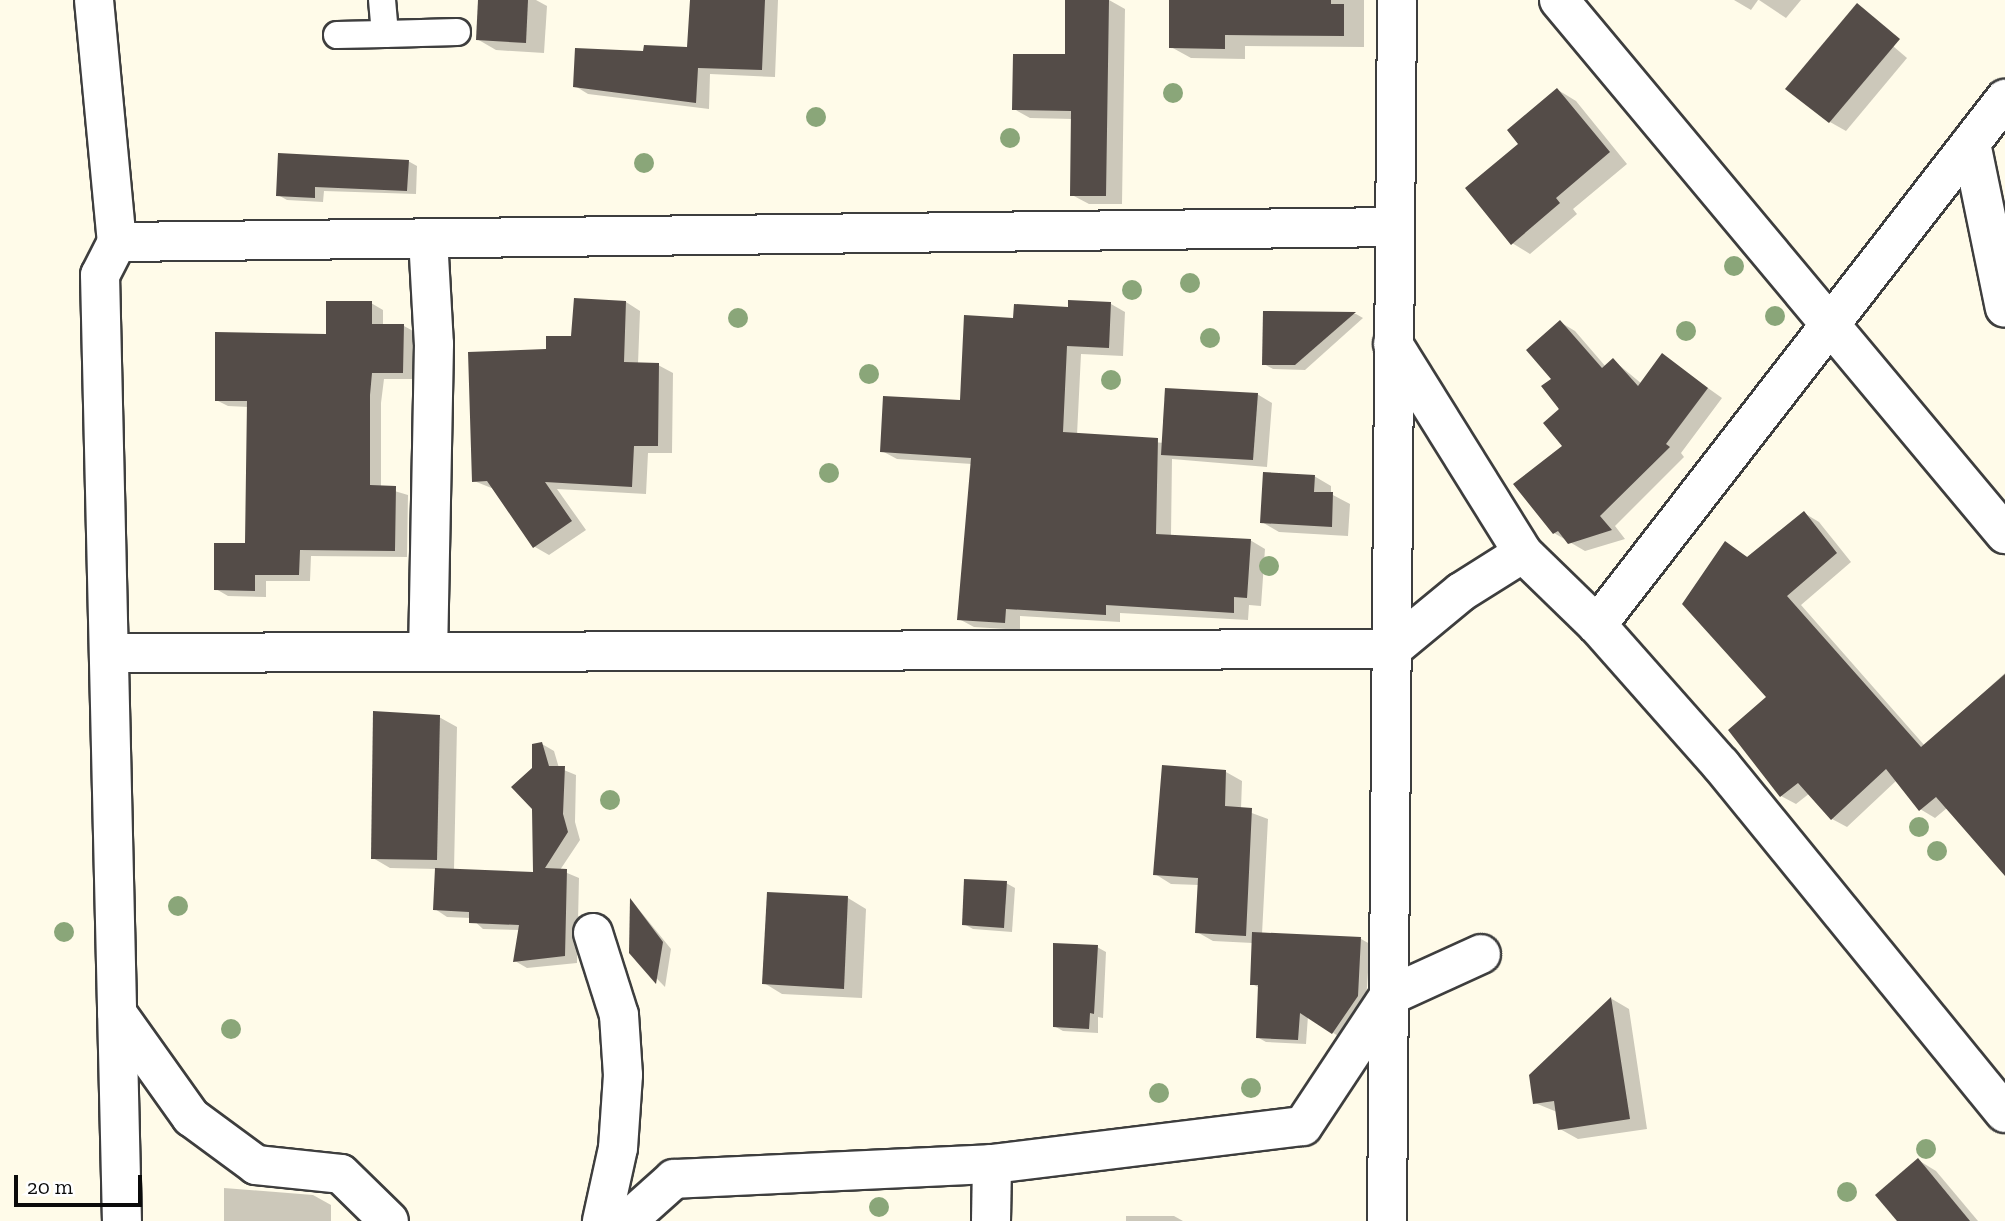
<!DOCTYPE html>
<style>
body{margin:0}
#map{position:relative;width:2005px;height:1221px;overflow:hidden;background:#fffbe9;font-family:"Zilla Slab",serif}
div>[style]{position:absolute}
.shadow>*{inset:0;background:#0003}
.building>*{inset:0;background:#544c48}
.roads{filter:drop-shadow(2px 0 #3e3e3e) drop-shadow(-2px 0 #3e3e3e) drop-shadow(0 2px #3e3e3e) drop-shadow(0 -2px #3e3e3e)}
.service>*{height:26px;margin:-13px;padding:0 13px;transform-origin:13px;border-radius:13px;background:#fff}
.minor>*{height:38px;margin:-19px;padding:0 19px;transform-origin:19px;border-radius:19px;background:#fff}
.trees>*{width:20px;height:20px;margin:-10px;border-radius:50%;background:#8aa679}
span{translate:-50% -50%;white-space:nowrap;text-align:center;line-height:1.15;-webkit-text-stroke:7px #fff;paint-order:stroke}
.scale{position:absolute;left:14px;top:1175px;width:128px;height:32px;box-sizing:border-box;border:4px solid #0b0b0b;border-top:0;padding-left:9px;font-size:21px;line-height:24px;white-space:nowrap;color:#0b0b0b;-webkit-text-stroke:5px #fff;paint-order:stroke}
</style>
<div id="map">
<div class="shadow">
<i style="clip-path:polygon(479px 0,536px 0,547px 6px,544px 53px,496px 50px,477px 39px)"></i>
<i style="clip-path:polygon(692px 0,778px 0,775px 77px,710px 74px,709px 109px,588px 94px,575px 86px,689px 49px)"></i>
<i style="clip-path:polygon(1067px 0,1109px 0,1125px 9px,1122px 204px,1089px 204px,1072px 195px,1073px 119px,1030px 118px,1014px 109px,1067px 56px)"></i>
<i style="clip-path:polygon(1171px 0,1364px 0,1364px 47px,1245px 46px,1245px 59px,1191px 58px,1171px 47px)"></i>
<i style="clip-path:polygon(1734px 0,1758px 0,1751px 10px)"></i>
<i style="clip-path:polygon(1759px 0,1801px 0,1786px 18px)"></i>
<i style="clip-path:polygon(1866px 23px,1907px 58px,1846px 131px,1830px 122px)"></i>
<i style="clip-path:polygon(1558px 90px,1576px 101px,1627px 164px,1573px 209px,1577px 214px,1530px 254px,1512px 243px,1521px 144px)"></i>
<i style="clip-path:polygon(408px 161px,417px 166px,416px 194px,324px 191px,323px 202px,287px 200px,278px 195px)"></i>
<i style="clip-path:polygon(626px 302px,640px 311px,638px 364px,658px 365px,673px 373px,672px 453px,648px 453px,646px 494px,557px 489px,586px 530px,549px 555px,535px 547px,494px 489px,474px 481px,547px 351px)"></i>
<i style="clip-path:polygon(371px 303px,383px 310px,383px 326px,404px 326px,415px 332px,414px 379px,384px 379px,381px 403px,381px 487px,408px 495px,407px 557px,311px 556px,310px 581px,266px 581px,266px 597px,228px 596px,216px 589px,247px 545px,248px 407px,228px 406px,216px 400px,328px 336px)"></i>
<i style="clip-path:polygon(1111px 304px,1125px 312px,1123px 356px,1081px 354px,1077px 435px,1164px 443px,1257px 394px,1272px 403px,1267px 467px,1172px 459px,1171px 536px,1250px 540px,1265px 549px,1261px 606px,1249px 605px,1248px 620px,1120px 613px,1120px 622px,1020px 616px,1020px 630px,974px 627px,959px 619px,972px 464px,897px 459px,882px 451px,961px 402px,1015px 320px)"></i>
<i style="clip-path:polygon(1265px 313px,1356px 314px,1363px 318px,1305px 370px,1273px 369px,1264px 364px)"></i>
<i style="clip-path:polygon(1560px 322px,1575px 331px,1606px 367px,1613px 360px,1642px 384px,1663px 356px,1722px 398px,1681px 453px,1684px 457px,1615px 526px,1625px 539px,1585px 551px,1554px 533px,1564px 447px,1554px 379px)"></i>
<i style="clip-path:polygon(1314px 476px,1331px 486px,1331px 494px,1350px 504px,1348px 536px,1279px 532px,1262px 522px)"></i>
<i style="clip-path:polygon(1804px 513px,1819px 522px,1851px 562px,1801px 605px,1925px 746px,2005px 673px,2005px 809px,1947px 808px,1935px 818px,1920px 809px,1897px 780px,1847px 827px,1832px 819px,1810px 793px,1796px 804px,1781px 796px,1768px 697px,1726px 544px,1749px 558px)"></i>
<i style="clip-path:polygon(439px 717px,457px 727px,454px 870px,535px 874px,534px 768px,542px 744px,554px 751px,559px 768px,576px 775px,575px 822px,580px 840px,560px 870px,579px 878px,577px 963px,527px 968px,515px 961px,520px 930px,483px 929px,471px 918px,447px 917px,435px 909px,437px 869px,390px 868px,373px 858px)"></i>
<i style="clip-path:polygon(1226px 772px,1242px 781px,1241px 809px,1268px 819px,1262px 934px,1361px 939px,1370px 944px,1366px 1001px,1341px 1038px,1308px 1016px,1306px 1044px,1266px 1042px,1257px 1037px,1260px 988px,1252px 984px,1253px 943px,1213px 941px,1197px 932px,1199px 885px,1171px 884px,1155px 874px)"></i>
<i style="clip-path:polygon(1006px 883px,1015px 888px,1012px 932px,973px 929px,964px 924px)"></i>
<i style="clip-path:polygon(848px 898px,866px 909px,862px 998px,782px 994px,764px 983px)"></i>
<i style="clip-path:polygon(632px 901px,671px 949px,665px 987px,631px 952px)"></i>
<i style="clip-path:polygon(1097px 947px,1106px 952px,1103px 1018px,1098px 1017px,1098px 1033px,1063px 1031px,1054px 1026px)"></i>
<i style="clip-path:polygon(1612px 999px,1629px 1009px,1647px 1129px,1578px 1139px,1560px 1129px,1557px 1112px,1535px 1103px,1530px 1076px)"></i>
<i style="clip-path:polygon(1918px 1160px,1936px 1171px,1978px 1221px,1899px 1221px)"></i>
<i style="clip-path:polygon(224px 1188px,313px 1195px,331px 1205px,331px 1221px,224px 1221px)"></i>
<i style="clip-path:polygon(1126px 1216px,1174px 1216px,1183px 1221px,1126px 1221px)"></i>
</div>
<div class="building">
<i style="clip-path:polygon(478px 0,528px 0,526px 43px,476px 40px)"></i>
<i style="clip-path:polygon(690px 0,765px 0,762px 70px,698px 68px,696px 103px,573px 87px,575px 48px,643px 51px,644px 45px,687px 47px)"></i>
<i style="clip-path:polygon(1065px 0,1109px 0,1106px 196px,1070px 196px,1071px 111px,1012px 110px,1013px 54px,1065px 54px)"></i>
<i style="clip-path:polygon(1169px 0,1331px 0,1331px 4px,1344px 4px,1344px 36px,1225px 35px,1225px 49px,1169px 48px)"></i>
<i style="clip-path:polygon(1857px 3px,1900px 39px,1829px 123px,1785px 89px)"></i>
<i style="clip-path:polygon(1557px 88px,1610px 152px,1556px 198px,1560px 203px,1511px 245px,1465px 188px,1518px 144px,1507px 130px)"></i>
<i style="clip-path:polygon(278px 153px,409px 160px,407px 191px,315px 187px,315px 198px,276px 196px)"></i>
<i style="clip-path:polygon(574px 298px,626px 301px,624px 362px,659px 363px,658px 446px,634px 446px,632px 487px,545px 482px,572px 521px,533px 548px,487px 481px,472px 482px,468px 352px,546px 349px,546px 336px,571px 336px)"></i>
<i style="clip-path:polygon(1068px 300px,1111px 302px,1109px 348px,1067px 346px,1063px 432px,1158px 438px,1156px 534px,1251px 539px,1247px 598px,1234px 597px,1234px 613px,1106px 605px,1106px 615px,1006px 609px,1005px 623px,957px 620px,971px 458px,880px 452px,883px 396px,960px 400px,964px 315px,1013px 318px,1014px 304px,1068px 307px)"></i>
<i style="clip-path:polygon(326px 301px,372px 301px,372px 324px,404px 324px,403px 373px,372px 373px,370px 395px,370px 485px,396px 486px,395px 551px,300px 550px,299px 575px,255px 575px,255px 591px,214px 590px,214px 543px,245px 543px,247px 401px,215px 401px,215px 332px,326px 334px)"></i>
<i style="clip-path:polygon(1263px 311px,1356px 312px,1295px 365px,1262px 365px)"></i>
<i style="clip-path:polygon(1560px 320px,1602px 368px,1613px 358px,1638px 386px,1662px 353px,1708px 388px,1666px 444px,1670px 447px,1600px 516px,1612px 530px,1568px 544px,1558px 531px,1553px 534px,1513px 484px,1562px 446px,1543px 423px,1559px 409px,1541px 386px,1551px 379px,1526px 350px)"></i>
<i style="clip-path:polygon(1165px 388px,1258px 393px,1253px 460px,1161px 455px)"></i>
<i style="clip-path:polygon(1263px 472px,1315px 475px,1314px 492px,1333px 492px,1332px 527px,1260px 523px)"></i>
<i style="clip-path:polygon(1804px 511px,1837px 553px,1787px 596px,1921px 747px,2005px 674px,2005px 876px,1936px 797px,1919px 811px,1886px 769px,1831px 820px,1798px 783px,1780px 797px,1728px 730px,1766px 697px,1682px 604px,1725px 541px,1747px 557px)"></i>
<i style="clip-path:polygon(373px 711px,440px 715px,437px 860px,371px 859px)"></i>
<i style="clip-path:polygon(542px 742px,549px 766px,565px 766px,563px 814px,568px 832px,545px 868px,567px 869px,565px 956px,513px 962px,519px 925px,469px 923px,469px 912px,433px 910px,435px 868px,533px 872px,532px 809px,511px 787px,532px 768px,532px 744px)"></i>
<i style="clip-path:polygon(1162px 765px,1226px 770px,1225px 806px,1252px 808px,1246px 936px,1195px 933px,1198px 878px,1153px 875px)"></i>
<i style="clip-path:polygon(964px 879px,1007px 881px,1004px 928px,962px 925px)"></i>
<i style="clip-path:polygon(767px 892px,848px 896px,844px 989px,762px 984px)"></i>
<i style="clip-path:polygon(630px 898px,663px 942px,656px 984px,629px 953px)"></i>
<i style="clip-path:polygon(1252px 932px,1361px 937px,1358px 996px,1332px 1034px,1300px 1013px,1298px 1040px,1256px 1038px,1258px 985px,1250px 985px)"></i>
<i style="clip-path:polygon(1053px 943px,1098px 945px,1094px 1014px,1090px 1013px,1089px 1029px,1053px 1027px)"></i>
<i style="clip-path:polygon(1611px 997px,1630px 1119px,1558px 1130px,1554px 1101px,1533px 1104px,1529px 1075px)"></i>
<i style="clip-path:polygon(1918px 1158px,1970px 1221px,1897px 1221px,1875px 1195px)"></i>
</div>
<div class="roads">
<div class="service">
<i style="left:385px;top:34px;width:72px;rotate:-1.6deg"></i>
<i style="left:337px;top:35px;width:48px;rotate:-1.2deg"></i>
<i style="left:385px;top:34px;width:34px;rotate:-95deg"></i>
</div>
<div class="minor">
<i style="left:94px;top:0;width:243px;rotate:84.6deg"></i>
<i style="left:117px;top:242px;width:37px;rotate:117deg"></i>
<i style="left:100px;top:275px;width:946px;rotate:88.67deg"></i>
<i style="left:1559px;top:0;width:696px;rotate:50.13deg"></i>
<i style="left:1971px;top:143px;width:168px;rotate:78.4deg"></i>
<i style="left:428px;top:238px;width:106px;rotate:86.8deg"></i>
<i style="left:434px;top:344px;width:308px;rotate:91.1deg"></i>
<i style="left:117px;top:242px;width:1278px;rotate:-0.67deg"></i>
<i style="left:1393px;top:344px;width:246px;rotate:58.1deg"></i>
<i style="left:1523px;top:553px;width:103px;rotate:44.2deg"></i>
<i style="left:1597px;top:625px;width:187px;rotate:48.5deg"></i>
<i style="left:1721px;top:765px;width:449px;rotate:50.8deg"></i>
<i style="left:1597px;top:625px;width:666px;rotate:-52.2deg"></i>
<i style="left:109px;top:653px;width:1283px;rotate:-0.18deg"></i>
<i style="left:1392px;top:649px;width:89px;rotate:-39.6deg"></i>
<i style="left:1461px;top:592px;width:73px;rotate:-32.2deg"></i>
<i style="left:593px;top:933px;width:86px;rotate:72.4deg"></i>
<i style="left:619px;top:1015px;width:60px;rotate:86.2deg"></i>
<i style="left:623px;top:1075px;width:73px;rotate:93.9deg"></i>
<i style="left:618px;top:1148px;width:75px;rotate:102.4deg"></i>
<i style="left:117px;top:1013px;width:128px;rotate:54.6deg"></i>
<i style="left:191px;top:1117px;width:81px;rotate:36.4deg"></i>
<i style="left:256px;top:1165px;width:85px;rotate:6deg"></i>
<i style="left:341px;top:1174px;width:67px;rotate:44.4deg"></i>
<i style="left:627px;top:1221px;width:63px;rotate:-41.8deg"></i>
<i style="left:674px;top:1179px;width:318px;rotate:-2.7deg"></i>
<i style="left:992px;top:1164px;width:313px;rotate:-7deg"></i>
<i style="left:1303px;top:1126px;width:156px;rotate:-56.5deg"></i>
<i style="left:1389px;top:996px;width:101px;rotate:-24.5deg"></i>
<i style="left:991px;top:1221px;width:57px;rotate:-89deg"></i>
<i style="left:1387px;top:1221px;width:1221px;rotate:-89.53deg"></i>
</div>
</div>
<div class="trees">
<i style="left:1173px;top:93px"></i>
<i style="left:816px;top:117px"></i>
<i style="left:1010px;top:138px"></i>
<i style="left:644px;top:163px"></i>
<i style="left:1734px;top:266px"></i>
<i style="left:1190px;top:283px"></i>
<i style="left:1132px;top:290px"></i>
<i style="left:1775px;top:316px"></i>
<i style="left:738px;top:318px"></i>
<i style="left:1686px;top:331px"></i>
<i style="left:1210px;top:338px"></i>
<i style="left:869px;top:374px"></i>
<i style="left:1111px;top:380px"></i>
<i style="left:829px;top:473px"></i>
<i style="left:1269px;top:566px"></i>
<i style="left:610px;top:800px"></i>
<i style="left:1919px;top:827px"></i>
<i style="left:1937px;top:851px"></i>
<i style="left:178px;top:906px"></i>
<i style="left:64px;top:932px"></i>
<i style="left:231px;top:1029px"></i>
<i style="left:1251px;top:1088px"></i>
<i style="left:1159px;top:1093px"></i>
<i style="left:1926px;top:1149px"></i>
<i style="left:1847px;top:1192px"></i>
<i style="left:879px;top:1207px"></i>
</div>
<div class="scale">20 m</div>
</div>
